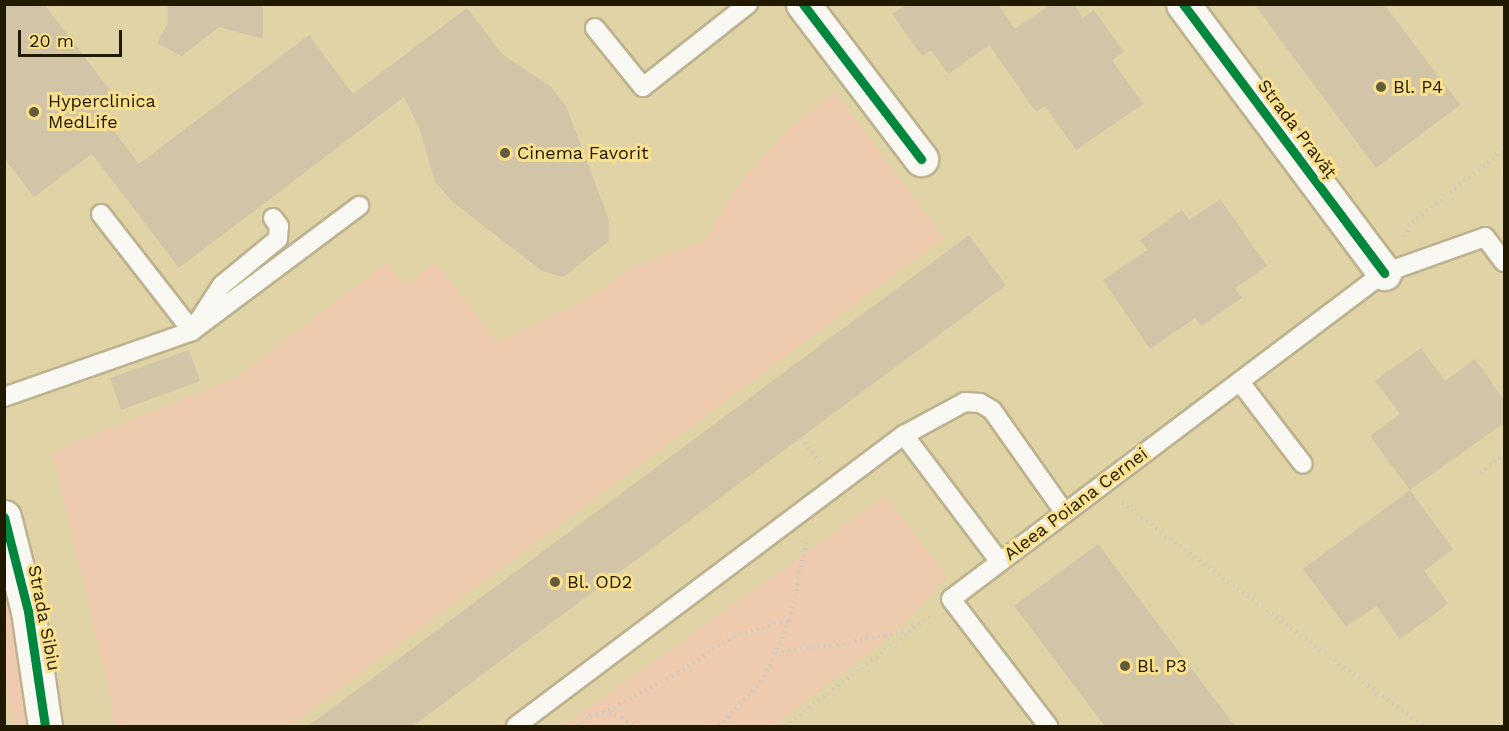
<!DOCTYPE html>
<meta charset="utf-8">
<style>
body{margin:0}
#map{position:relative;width:1509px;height:731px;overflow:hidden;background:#e0d3a6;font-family:"Work Sans",sans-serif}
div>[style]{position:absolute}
.green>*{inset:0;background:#eecaaf}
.building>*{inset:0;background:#d2c5a7}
.path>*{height:4px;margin-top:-2px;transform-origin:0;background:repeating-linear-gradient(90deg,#cfcbbe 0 1.5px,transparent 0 6px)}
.roads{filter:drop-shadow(2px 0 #bdb28f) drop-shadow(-2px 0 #bdb28f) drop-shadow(0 2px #bdb28f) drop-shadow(0 -2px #bdb28f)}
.lane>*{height:18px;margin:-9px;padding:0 9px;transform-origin:9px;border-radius:9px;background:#faf8f2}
.street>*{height:33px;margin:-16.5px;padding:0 16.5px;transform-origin:16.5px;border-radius:16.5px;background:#faf8f2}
.secondary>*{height:33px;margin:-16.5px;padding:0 16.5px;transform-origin:16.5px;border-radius:16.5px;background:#faf8f2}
.cycleway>*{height:9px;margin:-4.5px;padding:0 4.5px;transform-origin:4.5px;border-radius:4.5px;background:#00873e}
.dots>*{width:16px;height:16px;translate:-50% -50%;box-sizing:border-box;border:3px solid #f9e08d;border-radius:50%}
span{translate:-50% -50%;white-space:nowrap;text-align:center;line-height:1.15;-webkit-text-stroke:6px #f9e08d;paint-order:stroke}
.poi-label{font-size:18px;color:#211a01}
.left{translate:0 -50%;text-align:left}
.street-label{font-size:18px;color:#211a01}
.frame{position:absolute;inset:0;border:6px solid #211a01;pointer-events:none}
.scale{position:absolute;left:18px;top:30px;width:104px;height:27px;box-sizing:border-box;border:3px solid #211a01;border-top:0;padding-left:8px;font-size:18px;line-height:21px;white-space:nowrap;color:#211a01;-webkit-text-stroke:4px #f9e08d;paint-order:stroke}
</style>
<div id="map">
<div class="green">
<i style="clip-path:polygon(835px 92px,944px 238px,289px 726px,113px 726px,112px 703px,52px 452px,238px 377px,387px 262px,405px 285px,436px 262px,497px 342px,588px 299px,630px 268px,705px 241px,735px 189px,787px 130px)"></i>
<i style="clip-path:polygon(885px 496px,947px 576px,899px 630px,772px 726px,563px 726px)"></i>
<i style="clip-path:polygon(4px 574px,17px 620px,32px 726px,13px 726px,4px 665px)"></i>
</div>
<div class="building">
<i style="clip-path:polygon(4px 4px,44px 4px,111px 92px,94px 105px,139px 164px,309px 35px,353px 94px,467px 8px,502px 54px,550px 86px,566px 106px,609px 220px,609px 241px,563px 277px,542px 271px,454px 203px,435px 182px,420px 130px,404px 97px,179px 268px,92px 154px,34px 197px,4px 158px)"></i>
<i style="clip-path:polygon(167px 4px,263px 4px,263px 39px,219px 27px,182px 56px,157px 43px,168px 23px)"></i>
<i style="clip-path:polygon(907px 4px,998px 4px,1015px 29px,1051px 4px,1074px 4px,1083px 18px,1094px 10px,1124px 52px,1112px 60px,1143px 104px,1076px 150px,1045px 106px,1036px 112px,989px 45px,948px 74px,931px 50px,922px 56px,892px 14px)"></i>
<i style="clip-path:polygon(1254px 4px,1384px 4px,1460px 105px,1376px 168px)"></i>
<i style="clip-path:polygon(1220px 199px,1267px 266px,1235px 288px,1242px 298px,1201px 326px,1195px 318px,1150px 349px,1103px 280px,1147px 250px,1140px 240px,1182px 210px,1189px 220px)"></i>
<i style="clip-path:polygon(969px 235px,1006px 285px,413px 726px,308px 726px)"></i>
<i style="clip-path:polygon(1421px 348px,1445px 381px,1475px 359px,1504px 400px,1504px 423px,1410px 490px,1370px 436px,1400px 414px,1375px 381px)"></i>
<i style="clip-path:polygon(189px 350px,200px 381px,121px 410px,110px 378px)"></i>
<i style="clip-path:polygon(1410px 490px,1453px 549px,1424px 571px,1448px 604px,1400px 639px,1376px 606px,1346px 627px,1303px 569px)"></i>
<i style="clip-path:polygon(1098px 544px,1235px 726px,1105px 726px,1014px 606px)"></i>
</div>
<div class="path">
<i style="left:1404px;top:237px;width:17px;rotate:-62deg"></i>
<i style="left:1412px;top:222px;width:117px;rotate:-38deg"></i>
<i style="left:801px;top:438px;width:34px;rotate:52deg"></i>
<i style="left:1480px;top:473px;width:30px;rotate:-37deg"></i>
<i style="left:1122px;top:503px;width:375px;rotate:36.5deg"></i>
<i style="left:776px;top:651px;width:61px;rotate:-5.6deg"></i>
<i style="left:837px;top:645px;width:76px;rotate:-11.5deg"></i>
<i style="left:603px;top:713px;width:85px;rotate:-28.1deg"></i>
<i style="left:678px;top:673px;width:67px;rotate:-33.5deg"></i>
<i style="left:734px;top:636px;width:57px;rotate:-16.2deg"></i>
<i style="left:577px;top:726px;width:16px;rotate:-38deg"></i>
<i style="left:590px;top:716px;width:13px;rotate:-13deg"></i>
<i style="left:603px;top:713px;width:19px;rotate:12deg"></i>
<i style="left:622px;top:717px;width:14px;rotate:39deg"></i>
<i style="left:719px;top:726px;width:62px;rotate:-45.7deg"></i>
<i style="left:762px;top:682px;width:68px;rotate:-65.7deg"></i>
<i style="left:790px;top:620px;width:79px;rotate:-78.3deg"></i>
<i style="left:785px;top:726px;width:185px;rotate:-37.3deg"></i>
</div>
<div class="roads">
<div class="lane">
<i style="left:595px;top:28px;width:76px;rotate:50.9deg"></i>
<i style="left:643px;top:87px;width:134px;rotate:-38.3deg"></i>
<i style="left:101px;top:214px;width:148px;rotate:52.1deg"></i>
<i style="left:192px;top:331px;width:55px;rotate:-56.9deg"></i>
<i style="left:222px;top:285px;width:72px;rotate:-39.4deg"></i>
<i style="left:278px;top:239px;width:13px;rotate:-86deg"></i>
<i style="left:279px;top:226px;width:10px;rotate:-127deg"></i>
<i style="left:1240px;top:382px;width:103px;rotate:52.5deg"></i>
<i style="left:4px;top:397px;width:199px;rotate:-19.3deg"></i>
<i style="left:192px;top:331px;width:209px;rotate:-36.8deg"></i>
<i style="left:904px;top:435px;width:69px;rotate:-28.4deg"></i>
<i style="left:965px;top:402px;width:15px;rotate:4deg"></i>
<i style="left:980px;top:403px;width:14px;rotate:30deg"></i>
<i style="left:992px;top:410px;width:126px;rotate:54.7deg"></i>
<i style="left:1000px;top:562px;width:61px;rotate:142.9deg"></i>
<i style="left:951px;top:599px;width:160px;rotate:52.6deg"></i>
<i style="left:516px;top:726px;width:485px;rotate:-36.9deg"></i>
<i style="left:904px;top:435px;width:159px;rotate:52.9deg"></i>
<i style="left:1000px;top:562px;width:481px;rotate:-37deg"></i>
<i style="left:1384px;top:273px;width:107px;rotate:-19.6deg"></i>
<i style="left:1485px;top:237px;width:31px;rotate:53deg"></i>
</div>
<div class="street">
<i style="left:803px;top:4px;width:195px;rotate:52.7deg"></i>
<i style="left:1183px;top:4px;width:336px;rotate:53.2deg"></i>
</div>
<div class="secondary">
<i style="left:4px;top:517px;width:97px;rotate:75.7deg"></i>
<i style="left:28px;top:611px;width:116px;rotate:81.6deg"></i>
</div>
</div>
<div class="cycleway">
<i style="left:803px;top:4px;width:195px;rotate:52.7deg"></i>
<i style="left:1183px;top:4px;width:336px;rotate:53.2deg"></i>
<i style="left:4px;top:517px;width:97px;rotate:75.7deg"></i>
<i style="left:28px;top:611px;width:116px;rotate:81.6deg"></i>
</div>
<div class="dots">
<i style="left:1381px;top:87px;background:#645b3b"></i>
<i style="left:34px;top:112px;background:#645b3b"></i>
<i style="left:505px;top:153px;background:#645b3b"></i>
<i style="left:555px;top:582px;background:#645b3b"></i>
<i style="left:1125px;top:666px;background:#645b3b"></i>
</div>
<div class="poi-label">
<span class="left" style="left:1393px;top:87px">Bl. P4</span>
<span class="left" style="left:48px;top:112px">Hyperclinica<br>MedLife</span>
<span class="left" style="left:517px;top:153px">Cinema Favorit</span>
<span class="left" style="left:567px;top:582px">Bl. OD2</span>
<span class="left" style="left:1137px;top:666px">Bl. P3</span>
</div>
<div class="street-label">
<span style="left:1297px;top:129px;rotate:53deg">Strada Pravăț</span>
<span style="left:1076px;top:504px;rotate:-37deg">Aleea Poiana Cernei</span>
<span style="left:44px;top:618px;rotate:79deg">Strada Sibiu</span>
</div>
<div class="frame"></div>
<div class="scale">20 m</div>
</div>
